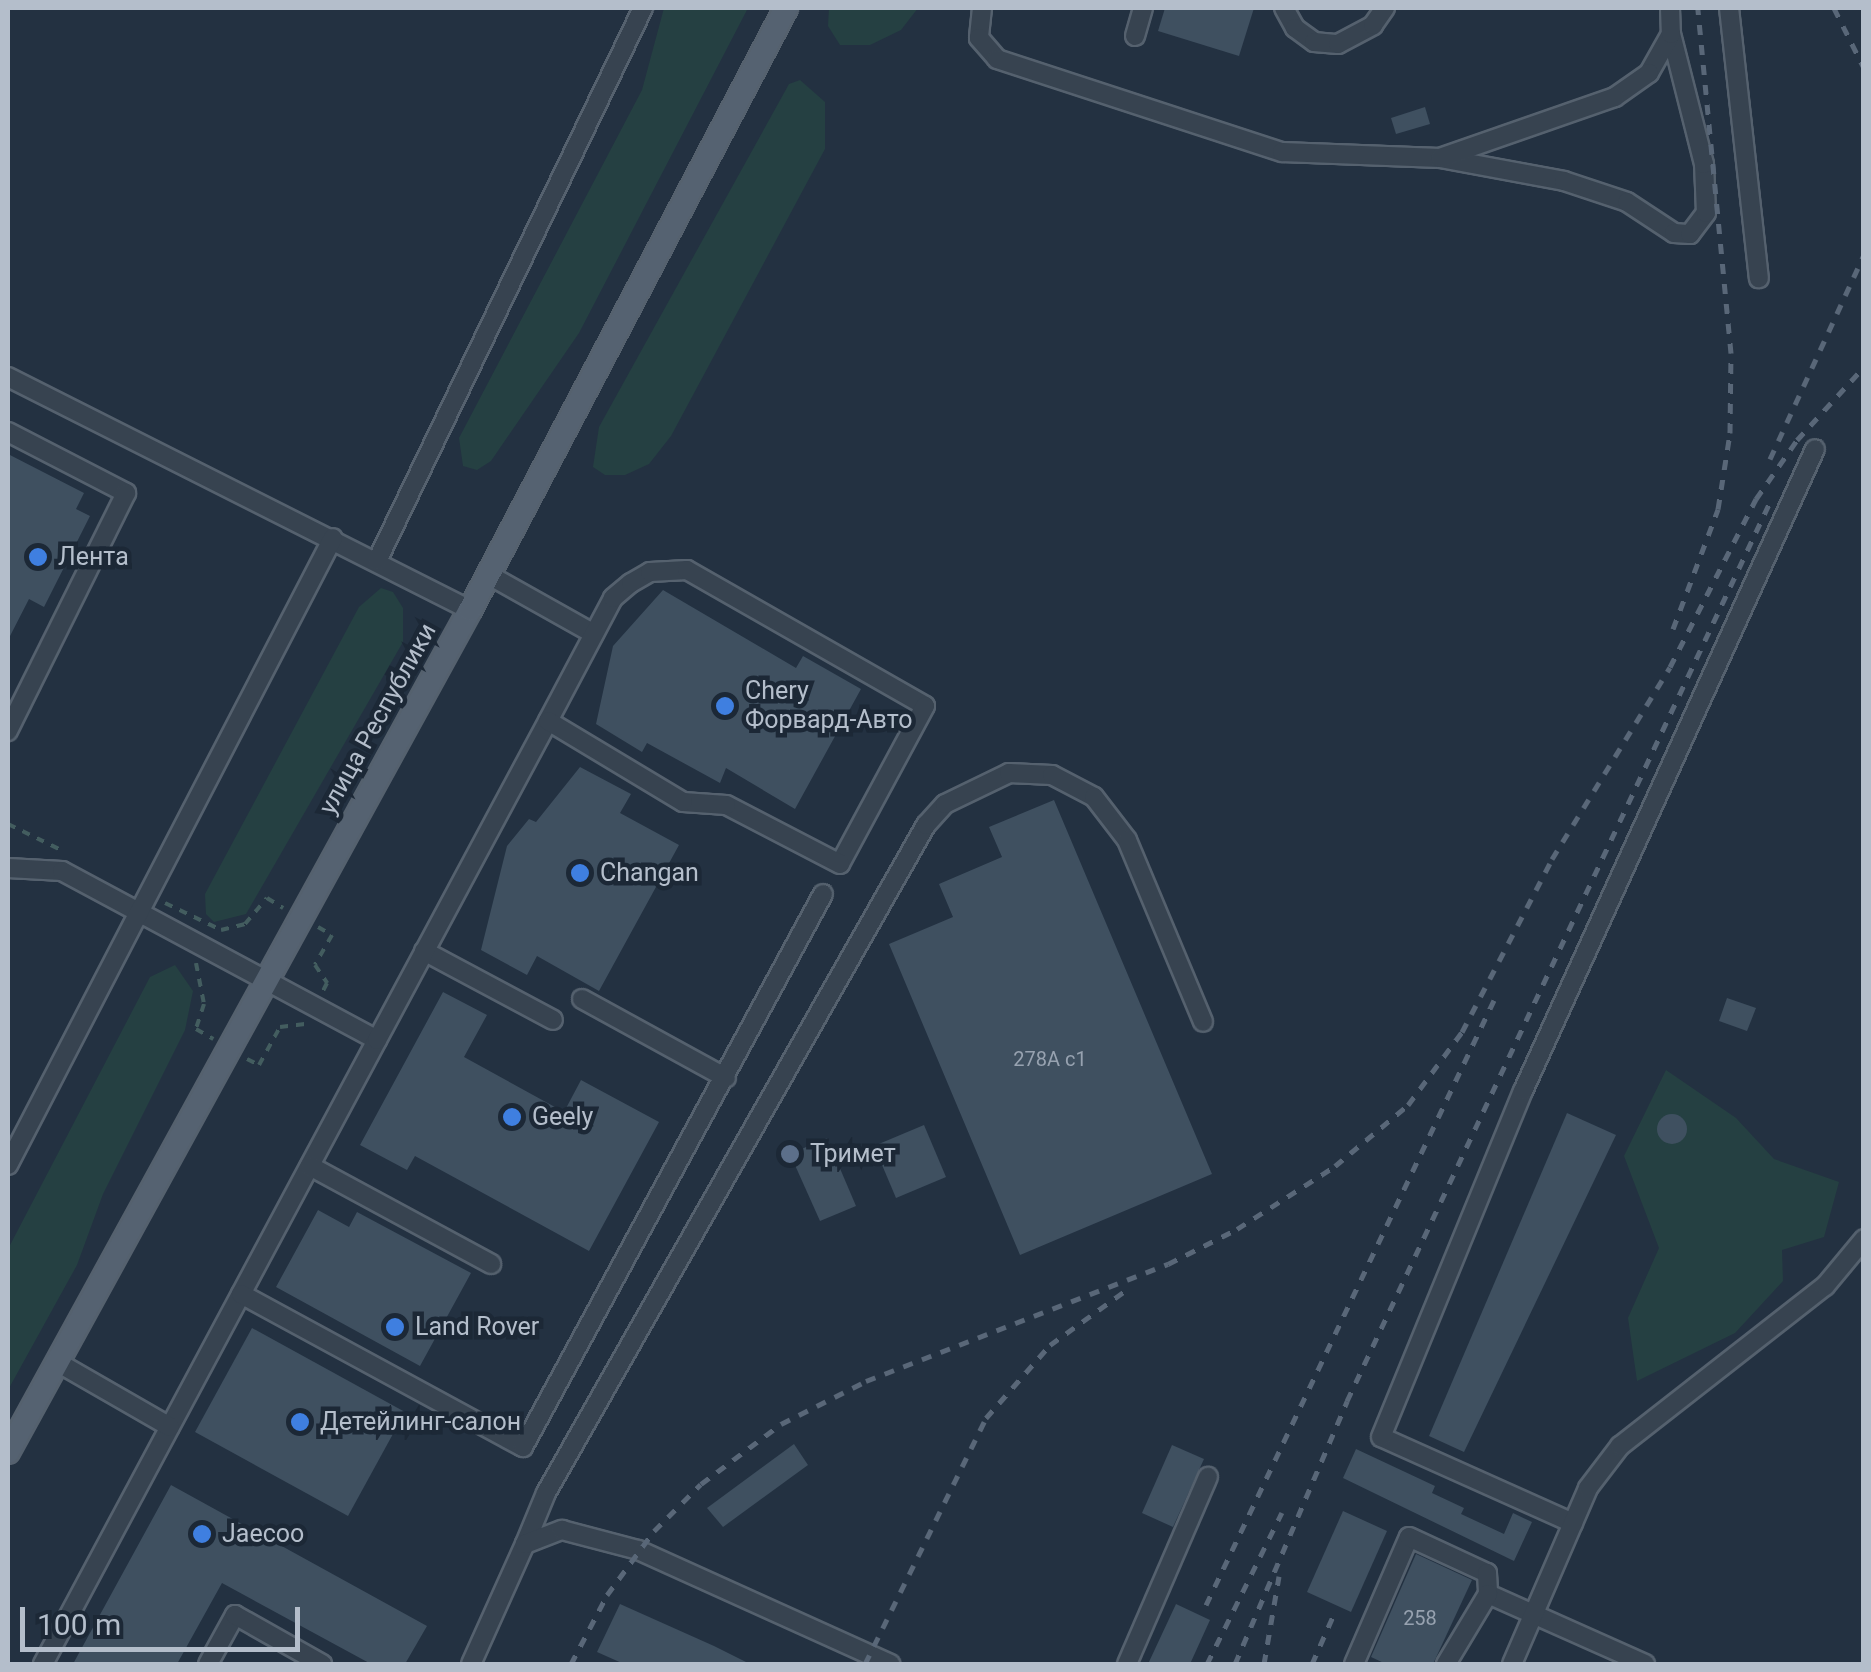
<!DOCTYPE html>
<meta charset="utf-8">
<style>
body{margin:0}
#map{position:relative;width:1871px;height:1672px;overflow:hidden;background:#233141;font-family:Roboto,sans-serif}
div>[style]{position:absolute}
.green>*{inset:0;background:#254042}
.building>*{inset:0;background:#3f5060}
.round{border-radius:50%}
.path>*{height:4px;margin-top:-2px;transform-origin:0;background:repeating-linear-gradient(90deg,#435d5f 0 8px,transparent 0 16px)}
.roads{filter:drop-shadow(2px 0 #55616e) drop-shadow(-2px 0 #55616e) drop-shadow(0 2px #55616e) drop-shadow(0 -2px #55616e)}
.minor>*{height:18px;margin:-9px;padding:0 9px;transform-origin:9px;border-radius:9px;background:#374350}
.major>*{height:22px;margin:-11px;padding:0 11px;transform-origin:11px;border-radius:11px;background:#556271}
.rail>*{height:5px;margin-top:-2.5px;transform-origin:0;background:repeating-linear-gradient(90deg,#596778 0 10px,transparent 0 20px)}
.dots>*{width:28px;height:28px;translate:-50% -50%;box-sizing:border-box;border:5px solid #1c2836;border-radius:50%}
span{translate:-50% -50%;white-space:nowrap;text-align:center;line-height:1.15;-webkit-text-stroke:9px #1c2836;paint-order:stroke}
.number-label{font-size:20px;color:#97a2b0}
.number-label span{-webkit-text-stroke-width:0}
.poi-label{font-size:25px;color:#b4becb}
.left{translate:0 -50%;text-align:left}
.street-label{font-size:25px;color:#b4becb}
.frame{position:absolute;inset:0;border:10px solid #b4becb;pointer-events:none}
.scale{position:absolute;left:20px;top:1607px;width:280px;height:45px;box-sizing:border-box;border:5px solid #b4becb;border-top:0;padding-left:12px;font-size:30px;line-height:35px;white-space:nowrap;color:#b4becb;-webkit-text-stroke:8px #1c2836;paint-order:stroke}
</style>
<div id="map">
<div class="green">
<i style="clip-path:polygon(664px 8px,748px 8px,579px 333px,491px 461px,477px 470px,463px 466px,459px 438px,642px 90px)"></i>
<i style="clip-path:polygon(829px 8px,918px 8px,901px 30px,870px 45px,840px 45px,828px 26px)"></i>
<i style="clip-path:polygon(800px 80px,825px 102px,825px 149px,671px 436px,649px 464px,625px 475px,605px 475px,593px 467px,599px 427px,789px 84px)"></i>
<i style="clip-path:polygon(381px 588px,393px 592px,403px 608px,403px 642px,246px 914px,214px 922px,206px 914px,205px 894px,359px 607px)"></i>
<i style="clip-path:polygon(175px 965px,193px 991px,185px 1030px,103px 1194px,77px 1265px,8px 1390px,8px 1249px,150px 977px)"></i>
<i style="clip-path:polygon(1666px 1070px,1736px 1118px,1774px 1159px,1839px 1182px,1824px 1237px,1782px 1250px,1783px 1281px,1735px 1333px,1637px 1381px,1628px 1318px,1659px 1248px,1624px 1156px)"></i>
</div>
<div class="building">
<i style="clip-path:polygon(1165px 8px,1254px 8px,1239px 56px,1158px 31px)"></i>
<i style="clip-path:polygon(1425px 107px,1430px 124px,1396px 134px,1391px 118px)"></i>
<i style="clip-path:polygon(8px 454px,84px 493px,76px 509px,90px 516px,44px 607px,29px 599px,8px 640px)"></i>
<i style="clip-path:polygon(663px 590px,796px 668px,803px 656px,861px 689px,795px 809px,726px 768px,720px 783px,647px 743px,642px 752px,596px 724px,613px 646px)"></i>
<i style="clip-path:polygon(580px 767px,631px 794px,620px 813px,679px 845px,599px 991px,537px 956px,527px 975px,481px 950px,507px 846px,529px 819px,536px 822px)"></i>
<i style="clip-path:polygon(1054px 800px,1212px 1174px,1020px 1255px,889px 944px,953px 917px,939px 884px,1002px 857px,989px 827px)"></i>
<i style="clip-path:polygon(443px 992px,487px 1015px,464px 1057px,564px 1112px,581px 1080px,659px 1122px,589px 1251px,415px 1156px,407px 1170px,360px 1145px)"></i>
<i style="clip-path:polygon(1727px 998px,1756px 1008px,1747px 1031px,1719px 1021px)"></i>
<i style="clip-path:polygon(1567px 1113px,1616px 1135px,1464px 1452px,1429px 1436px)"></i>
<i class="round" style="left:1657px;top:1114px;width:30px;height:30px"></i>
<i style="clip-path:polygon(924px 1125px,946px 1177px,896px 1198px,874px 1146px)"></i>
<i style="clip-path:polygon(827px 1138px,856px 1206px,820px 1221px,790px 1154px)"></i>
<i style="clip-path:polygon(318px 1210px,349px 1227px,357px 1212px,471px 1273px,420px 1366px,276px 1287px)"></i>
<i style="clip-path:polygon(252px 1328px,405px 1412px,348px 1516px,195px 1432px)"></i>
<i style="clip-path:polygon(794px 1444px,808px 1465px,723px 1527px,707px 1508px)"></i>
<i style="clip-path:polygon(1172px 1445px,1204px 1459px,1173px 1527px,1142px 1513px)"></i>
<i style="clip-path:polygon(1356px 1449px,1435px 1486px,1432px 1493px,1464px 1508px,1461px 1514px,1504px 1534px,1513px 1513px,1532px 1522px,1514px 1561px,1343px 1478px)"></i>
<i style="clip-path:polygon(171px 1485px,427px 1626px,405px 1664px,371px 1664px,222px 1583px,177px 1664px,73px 1664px)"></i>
<i style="clip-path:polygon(1343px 1511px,1387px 1531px,1351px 1612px,1307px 1592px)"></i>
<i style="clip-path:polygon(1416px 1554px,1472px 1580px,1433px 1664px,1386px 1664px,1371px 1657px)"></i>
<i style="clip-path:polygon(620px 1604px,714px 1646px,750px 1664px,624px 1664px,597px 1652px)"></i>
<i style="clip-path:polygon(1176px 1604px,1210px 1620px,1190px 1664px,1148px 1664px)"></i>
</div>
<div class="path">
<i style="left:8px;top:824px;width:61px;rotate:26.1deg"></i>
<i style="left:165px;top:903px;width:62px;rotate:25.7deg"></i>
<i style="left:221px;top:930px;width:25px;rotate:-14deg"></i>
<i style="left:245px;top:924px;width:34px;rotate:-50deg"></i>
<i style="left:267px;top:898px;width:19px;rotate:32deg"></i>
<i style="left:318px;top:927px;width:16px;rotate:30deg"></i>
<i style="left:332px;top:935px;width:34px;rotate:120deg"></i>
<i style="left:315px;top:965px;width:22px;rotate:56deg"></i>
<i style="left:327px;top:983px;width:11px;rotate:117deg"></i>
<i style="left:196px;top:963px;width:42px;rotate:79deg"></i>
<i style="left:204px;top:1004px;width:26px;rotate:108deg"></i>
<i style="left:196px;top:1029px;width:20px;rotate:30deg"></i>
<i style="left:247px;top:1059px;width:13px;rotate:27deg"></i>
<i style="left:259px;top:1065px;width:43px;rotate:-61.1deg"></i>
<i style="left:280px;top:1027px;width:25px;rotate:-7deg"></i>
</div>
<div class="roads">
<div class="minor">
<i style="left:982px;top:8px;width:30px;rotate:96deg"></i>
<i style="left:979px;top:38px;width:28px;rotate:49deg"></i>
<i style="left:997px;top:59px;width:300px;rotate:18.1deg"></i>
<i style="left:1282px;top:152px;width:158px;rotate:2.2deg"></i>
<i style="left:1440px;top:158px;width:126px;rotate:10.5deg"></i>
<i style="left:1564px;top:181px;width:66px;rotate:18.4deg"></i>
<i style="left:1627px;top:202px;width:56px;rotate:33.4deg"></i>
<i style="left:1674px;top:233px;width:16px;rotate:4deg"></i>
<i style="left:1690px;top:234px;width:26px;rotate:-53deg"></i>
<i style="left:1706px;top:213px;width:49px;rotate:-92.3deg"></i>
<i style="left:1704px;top:164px;width:134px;rotate:-104.2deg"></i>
<i style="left:1671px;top:34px;width:45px;rotate:119.4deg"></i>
<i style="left:1649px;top:73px;width:42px;rotate:144.8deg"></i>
<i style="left:1615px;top:97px;width:185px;rotate:160.8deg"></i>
<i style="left:1284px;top:8px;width:23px;rotate:61deg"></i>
<i style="left:1295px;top:28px;width:24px;rotate:36deg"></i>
<i style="left:1314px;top:42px;width:24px;rotate:5deg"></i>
<i style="left:1338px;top:44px;width:40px;rotate:-28deg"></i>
<i style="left:1373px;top:25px;width:21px;rotate:-55deg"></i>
<i style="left:1670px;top:8px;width:26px;rotate:88deg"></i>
<i style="left:1729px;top:8px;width:272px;rotate:83.7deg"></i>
<i style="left:1135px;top:36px;width:29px;rotate:-74deg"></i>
<i style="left:8px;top:377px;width:517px;rotate:26.76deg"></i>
<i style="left:8px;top:432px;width:133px;rotate:27.3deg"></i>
<i style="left:126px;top:493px;width:266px;rotate:116.4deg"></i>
<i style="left:377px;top:561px;width:614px;rotate:-64.31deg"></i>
<i style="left:489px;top:575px;width:120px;rotate:29.3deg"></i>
<i style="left:8px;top:868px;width:54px;rotate:3.2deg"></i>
<i style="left:62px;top:871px;width:357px;rotate:28.2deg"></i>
<i style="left:377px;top:1040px;width:708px;rotate:118.16deg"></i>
<i style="left:424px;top:951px;width:146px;rotate:28.1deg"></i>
<i style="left:582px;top:999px;width:164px;rotate:28.7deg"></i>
<i style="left:377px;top:1040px;width:362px;rotate:-61.8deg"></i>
<i style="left:548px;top:721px;width:139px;rotate:-62.1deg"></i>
<i style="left:613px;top:598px;width:23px;rotate:-40deg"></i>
<i style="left:631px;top:583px;width:22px;rotate:-30deg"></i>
<i style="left:650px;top:572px;width:37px;rotate:-3deg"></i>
<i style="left:687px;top:570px;width:274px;rotate:29.7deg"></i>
<i style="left:925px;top:706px;width:179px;rotate:118.3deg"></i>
<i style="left:840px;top:864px;width:128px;rotate:-152.6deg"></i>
<i style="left:726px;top:805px;width:43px;rotate:-176deg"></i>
<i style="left:683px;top:802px;width:157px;rotate:-149deg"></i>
<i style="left:8px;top:1165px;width:706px;rotate:-62.6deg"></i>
<i style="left:310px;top:1166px;width:206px;rotate:28.4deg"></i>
<i style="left:241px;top:1294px;width:321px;rotate:28.5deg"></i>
<i style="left:523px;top:1447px;width:629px;rotate:-61.52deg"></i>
<i style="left:57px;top:1362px;width:130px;rotate:29.9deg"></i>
<i style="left:1573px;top:1523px;width:210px;rotate:-155.9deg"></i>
<i style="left:1381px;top:1437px;width:374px;rotate:-67.7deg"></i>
<i style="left:1523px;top:1091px;width:705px;rotate:-65.54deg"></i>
<i style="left:525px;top:1544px;width:55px;rotate:-67.6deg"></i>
<i style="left:546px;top:1493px;width:769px;rotate:-60.37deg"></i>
<i style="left:926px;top:825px;width:28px;rotate:-48deg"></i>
<i style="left:945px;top:804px;width:71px;rotate:-25.8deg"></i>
<i style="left:1009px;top:773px;width:43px;rotate:2.7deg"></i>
<i style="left:1052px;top:775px;width:47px;rotate:27.6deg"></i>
<i style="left:1094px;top:797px;width:54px;rotate:52.5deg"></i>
<i style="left:1127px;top:840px;width:197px;rotate:67.3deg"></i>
<i style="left:1488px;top:1594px;width:172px;rotate:24deg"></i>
<i style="left:208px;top:1664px;width:56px;rotate:-61.1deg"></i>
<i style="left:235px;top:1615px;width:100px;rotate:29.4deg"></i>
<i style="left:471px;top:1664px;width:132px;rotate:-65.8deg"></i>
<i style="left:525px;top:1544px;width:40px;rotate:-21deg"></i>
<i style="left:562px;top:1530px;width:79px;rotate:14.7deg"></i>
<i style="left:638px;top:1550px;width:277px;rotate:24.3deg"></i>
<i style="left:1127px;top:1664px;width:204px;rotate:-66.6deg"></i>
<i style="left:1354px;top:1664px;width:138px;rotate:-66.6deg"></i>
<i style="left:1409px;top:1537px;width:86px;rotate:24.8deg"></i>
<i style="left:1487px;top:1573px;width:21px;rotate:87deg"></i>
<i style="left:1488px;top:1594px;width:82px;rotate:121deg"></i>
<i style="left:1512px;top:1664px;width:192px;rotate:-66.6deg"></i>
<i style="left:1588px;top:1488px;width:53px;rotate:-52.7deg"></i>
<i style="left:1620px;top:1446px;width:260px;rotate:-38deg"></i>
<i style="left:1825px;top:1286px;width:61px;rotate:-50.3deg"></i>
</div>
<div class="major">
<i style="left:8px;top:1452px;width:960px;rotate:-61.25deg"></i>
<i style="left:470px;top:610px;width:680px;rotate:-62.3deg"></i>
</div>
</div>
<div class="rail">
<i style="left:1834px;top:8px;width:67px;rotate:63.4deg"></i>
<i style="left:1770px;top:459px;width:225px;rotate:-65.3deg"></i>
<i style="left:1673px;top:629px;width:128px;rotate:-69.4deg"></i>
<i style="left:1718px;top:509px;width:77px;rotate:-81deg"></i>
<i style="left:1730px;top:433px;width:80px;rotate:-89.3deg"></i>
<i style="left:1731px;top:353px;width:347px;rotate:-95.5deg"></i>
<i style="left:1206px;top:1605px;width:670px;rotate:-64.54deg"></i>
<i style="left:571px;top:1664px;width:78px;rotate:-62.4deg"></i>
<i style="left:607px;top:1595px;width:79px;rotate:-53.7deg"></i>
<i style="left:654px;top:1531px;width:66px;rotate:-45deg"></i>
<i style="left:701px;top:1484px;width:100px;rotate:-36.9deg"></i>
<i style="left:781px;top:1424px;width:95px;rotate:-26.8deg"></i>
<i style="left:866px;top:1381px;width:324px;rotate:-21.2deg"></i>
<i style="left:1168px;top:1264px;width:77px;rotate:-26.9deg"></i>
<i style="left:1237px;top:1229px;width:117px;rotate:-32.7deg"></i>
<i style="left:1335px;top:1166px;width:95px;rotate:-39.9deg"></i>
<i style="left:1408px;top:1105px;width:91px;rotate:-53.5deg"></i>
<i style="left:1462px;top:1032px;width:195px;rotate:-62.5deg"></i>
<i style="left:1552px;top:859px;width:225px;rotate:-58.4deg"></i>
<i style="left:1670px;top:667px;width:189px;rotate:-62.9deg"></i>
<i style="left:1756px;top:499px;width:72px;rotate:-55.2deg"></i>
<i style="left:1797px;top:440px;width:98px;rotate:-47.5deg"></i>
<i style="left:865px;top:1664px;width:274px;rotate:-63.8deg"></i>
<i style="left:986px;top:1418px;width:97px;rotate:-48.8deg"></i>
<i style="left:1050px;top:1345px;width:97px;rotate:-35.8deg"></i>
<i style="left:1207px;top:1664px;width:169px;rotate:-63.7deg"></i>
<i style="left:1235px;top:1664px;width:286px;rotate:-66.9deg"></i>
<i style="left:1347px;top:1401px;width:994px;rotate:-64.8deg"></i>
<i style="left:1264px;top:1664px;width:89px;rotate:-80.3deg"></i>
<i style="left:1312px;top:1664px;width:55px;rotate:-66.3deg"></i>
</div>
<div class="dots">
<i style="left:38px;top:557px;background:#3f7fe0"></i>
<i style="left:725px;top:706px;background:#3f7fe0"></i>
<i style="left:580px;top:873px;background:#3f7fe0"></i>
<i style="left:512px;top:1117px;background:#3f7fe0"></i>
<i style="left:790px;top:1154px;background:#5c6f8a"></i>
<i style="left:395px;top:1327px;background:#3f7fe0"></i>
<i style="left:300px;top:1422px;background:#3f7fe0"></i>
<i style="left:202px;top:1534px;background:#3f7fe0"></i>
</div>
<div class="number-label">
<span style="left:1050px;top:1059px">278А с1</span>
<span style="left:1420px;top:1618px">258</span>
</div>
<div class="poi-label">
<span class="left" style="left:58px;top:557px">Лента</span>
<span class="left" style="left:745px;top:706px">Chery<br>Форвард-Авто</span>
<span class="left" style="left:600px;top:873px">Changan</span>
<span class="left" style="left:532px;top:1117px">Geely</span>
<span class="left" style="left:810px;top:1154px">Тримет</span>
<span class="left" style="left:415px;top:1327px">Land Rover</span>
<span class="left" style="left:320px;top:1422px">Детейлинг-салон</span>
<span class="left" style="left:222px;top:1534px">Jaecoo</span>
</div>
<div class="street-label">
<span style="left:378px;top:719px;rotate:-61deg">улица Республики</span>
</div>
<div class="frame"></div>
<div class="scale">100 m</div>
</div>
